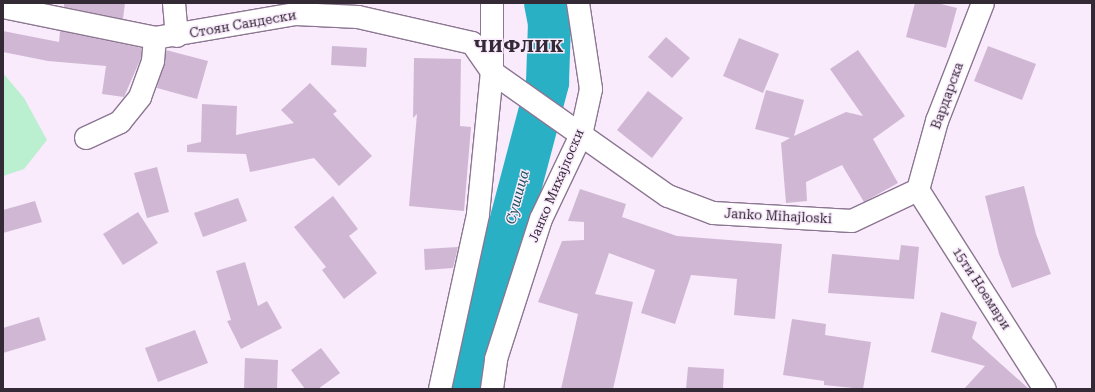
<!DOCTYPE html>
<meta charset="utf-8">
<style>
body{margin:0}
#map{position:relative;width:1095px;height:392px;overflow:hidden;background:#f9eafc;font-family:"Roboto Serif",serif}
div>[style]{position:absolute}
.green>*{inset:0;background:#baefcf}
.river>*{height:43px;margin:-21.5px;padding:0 21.5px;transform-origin:21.5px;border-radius:21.5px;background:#29b0c5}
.building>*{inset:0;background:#d0b8d5}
.roads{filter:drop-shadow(1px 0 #8c7691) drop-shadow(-1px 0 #8c7691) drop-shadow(0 1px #8c7691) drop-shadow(0 -1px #8c7691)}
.minor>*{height:22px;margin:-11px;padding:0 11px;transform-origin:11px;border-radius:11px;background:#fff}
span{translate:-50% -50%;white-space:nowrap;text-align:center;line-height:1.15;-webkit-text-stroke:3px #f9eafc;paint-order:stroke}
.street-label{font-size:13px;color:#342a36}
.water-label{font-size:14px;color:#1f535d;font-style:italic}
.district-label{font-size:17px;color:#342a36;font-weight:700;letter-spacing:1px}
.frame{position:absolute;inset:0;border:4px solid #342a36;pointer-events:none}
</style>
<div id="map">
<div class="green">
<i style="clip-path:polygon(3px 73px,24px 98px,47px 140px,24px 169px,3px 176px)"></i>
</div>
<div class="river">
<i style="left:466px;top:389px;width:318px;rotate:-75.2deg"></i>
<i style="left:547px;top:82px;width:59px;rotate:-88.1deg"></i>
<i style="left:549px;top:23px;width:20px;rotate:-101deg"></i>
</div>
<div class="building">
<i style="clip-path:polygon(64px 3px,125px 3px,123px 19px,64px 7px)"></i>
<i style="clip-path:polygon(915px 3px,937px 3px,957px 8px,946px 48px,906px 37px)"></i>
<i style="clip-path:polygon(3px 31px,59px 42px,60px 31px,142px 48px,141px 58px,124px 97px,102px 94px,106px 66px,48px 61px,3px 52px)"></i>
<i style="clip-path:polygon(666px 37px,690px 58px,672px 78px,648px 57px)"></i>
<i style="clip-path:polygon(739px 38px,779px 54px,763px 93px,723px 76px)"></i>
<i style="clip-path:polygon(332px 46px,367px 48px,366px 67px,331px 65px)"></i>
<i style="clip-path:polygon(988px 46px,1036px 64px,1022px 100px,974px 81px)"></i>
<i style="clip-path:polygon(166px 50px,208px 61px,197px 99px,157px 88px)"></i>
<i style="clip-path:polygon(858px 50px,905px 116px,873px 139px,898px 183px,864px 202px,842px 165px,806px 182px,807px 201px,786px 203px,781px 143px,790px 138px,755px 129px,766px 90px,804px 100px,794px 136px,846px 112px,863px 116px,830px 69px)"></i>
<i style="clip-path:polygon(414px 58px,461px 59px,460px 126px,471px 127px,464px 211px,409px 206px,417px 114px,413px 118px)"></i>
<i style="clip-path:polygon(310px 83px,337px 111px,333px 114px,372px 156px,339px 186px,314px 158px,250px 172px,246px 154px,187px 152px,187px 145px,201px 142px,202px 104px,237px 106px,236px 135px,294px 123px,281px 110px)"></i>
<i style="clip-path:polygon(648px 91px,683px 118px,652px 158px,617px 130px)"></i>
<i style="clip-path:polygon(157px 167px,169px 212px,147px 218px,134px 173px)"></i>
<i style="clip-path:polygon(1024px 186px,1036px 234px,1051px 274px,1012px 288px,999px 254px,985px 196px)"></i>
<i style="clip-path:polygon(580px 189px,626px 204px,622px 217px,677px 236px,782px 244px,775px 319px,734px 315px,737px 279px,691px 275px,675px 324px,641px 313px,655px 270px,609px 253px,595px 294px,633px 302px,613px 389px,561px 389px,578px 314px,538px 302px,562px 241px,584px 240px,584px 222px,568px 221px)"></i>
<i style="clip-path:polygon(333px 196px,358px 229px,349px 236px,377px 273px,344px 299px,322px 270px,326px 267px,294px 227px)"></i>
<i style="clip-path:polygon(238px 198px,247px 221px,203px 237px,194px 213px)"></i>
<i style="clip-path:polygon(35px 201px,42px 222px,3px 233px,3px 210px)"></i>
<i style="clip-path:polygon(138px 212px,158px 243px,123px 265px,103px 234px)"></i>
<i style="clip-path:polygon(901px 245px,919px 247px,914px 299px,828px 293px,832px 254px,899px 260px)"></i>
<i style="clip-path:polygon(458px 247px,453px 268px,425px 270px,424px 249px)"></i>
<i style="clip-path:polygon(245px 262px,258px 306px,267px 301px,282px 328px,241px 349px,227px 321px,231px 320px,216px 271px)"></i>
<i style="clip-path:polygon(941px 312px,977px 322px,972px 338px,1029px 389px,964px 389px,985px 366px,931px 352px)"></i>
<i style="clip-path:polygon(39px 317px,46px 340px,3px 353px,3px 328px)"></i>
<i style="clip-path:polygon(792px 319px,826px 324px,825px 335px,871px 342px,863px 389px,824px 385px,824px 381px,783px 375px)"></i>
<i style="clip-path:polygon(195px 330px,208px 363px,158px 382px,145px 348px)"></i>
<i style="clip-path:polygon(321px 348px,340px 373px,318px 389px,305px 389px,291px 370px)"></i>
<i style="clip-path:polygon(245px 358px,278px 360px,277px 389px,244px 389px)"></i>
<i style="clip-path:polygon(688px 367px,724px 369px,723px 389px,686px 389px)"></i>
</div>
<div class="roads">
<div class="minor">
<i style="left:174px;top:3px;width:33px;rotate:85deg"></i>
<i style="left:3px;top:7px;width:155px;rotate:11.5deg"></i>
<i style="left:155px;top:38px;width:143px;rotate:-9.7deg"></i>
<i style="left:296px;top:14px;width:62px;rotate:2.8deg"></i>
<i style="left:358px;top:17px;width:117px;rotate:12.8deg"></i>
<i style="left:472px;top:43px;width:35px;rotate:55deg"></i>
<i style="left:492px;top:72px;width:215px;rotate:35.2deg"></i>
<i style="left:668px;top:196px;width:48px;rotate:20.7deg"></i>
<i style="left:713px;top:213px;width:139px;rotate:3.3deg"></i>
<i style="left:852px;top:221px;width:73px;rotate:-25.2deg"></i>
<i style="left:86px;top:138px;width:38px;rotate:-25deg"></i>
<i style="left:120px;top:122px;width:32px;rotate:-51deg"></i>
<i style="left:140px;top:97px;width:38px;rotate:-70deg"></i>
<i style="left:153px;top:61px;width:23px;rotate:-85deg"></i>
<i style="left:918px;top:190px;width:236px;rotate:57.5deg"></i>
<i style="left:918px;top:190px;width:72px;rotate:-74.6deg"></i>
<i style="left:937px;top:121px;width:127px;rotate:-68.7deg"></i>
<i style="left:440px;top:389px;width:179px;rotate:-77.7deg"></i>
<i style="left:478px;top:214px;width:143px;rotate:-84.4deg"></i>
<i style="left:492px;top:72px;width:69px;rotate:-90deg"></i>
<i style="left:492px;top:389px;width:30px;rotate:-82deg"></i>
<i style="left:496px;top:359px;width:147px;rotate:-72.2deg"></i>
<i style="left:541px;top:219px;width:93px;rotate:-64.5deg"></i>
<i style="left:581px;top:135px;width:47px;rotate:-77.7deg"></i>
<i style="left:591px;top:89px;width:87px;rotate:-98.6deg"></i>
</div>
</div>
<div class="street-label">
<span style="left:243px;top:25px;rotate:-10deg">Стоян Сандески</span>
<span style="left:948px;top:96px;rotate:-70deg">Вардарска</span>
<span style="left:557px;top:186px;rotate:-67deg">Јанко Михајлоски</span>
<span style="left:778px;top:217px;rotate:3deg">Janko Mihajloski</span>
<span style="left:981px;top:289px;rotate:57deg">15ти Ноември</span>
</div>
<div class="water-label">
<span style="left:517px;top:197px;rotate:-75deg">Сушица</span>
</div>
<div class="district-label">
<span style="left:519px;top:47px">ЧИФЛИК</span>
</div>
<div class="frame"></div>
</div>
